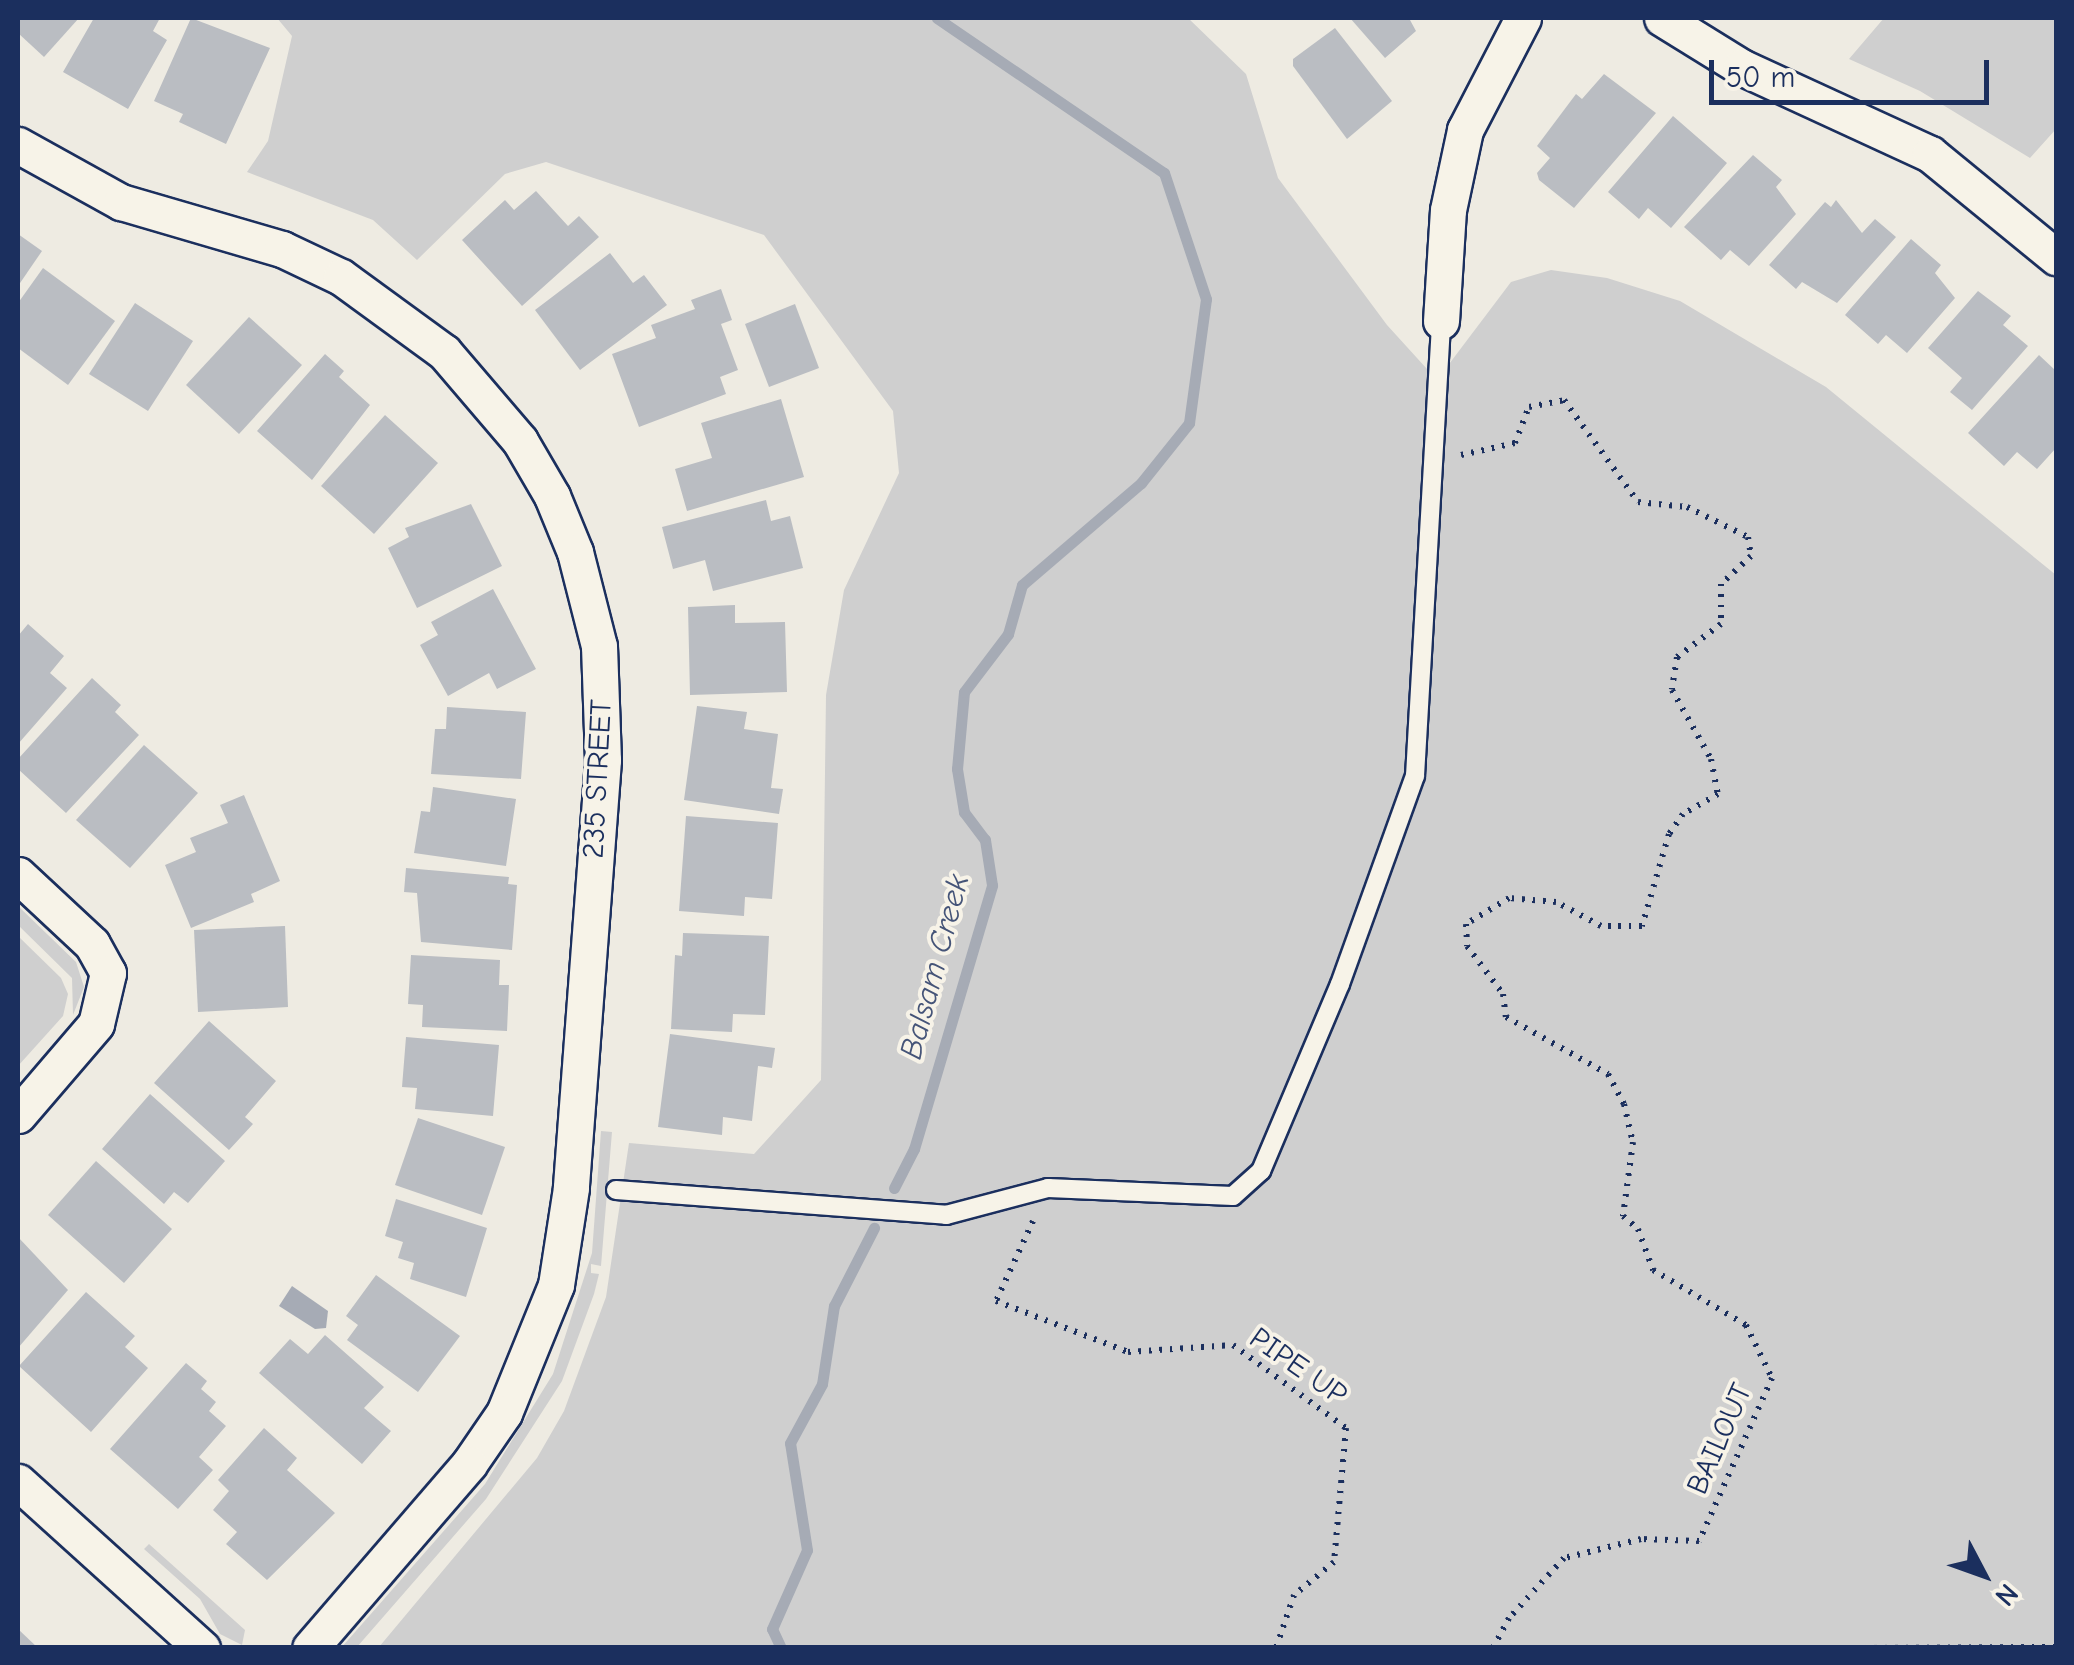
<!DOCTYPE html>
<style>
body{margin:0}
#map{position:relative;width:2074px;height:1665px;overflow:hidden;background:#eeebe2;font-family:"Comic Neue",sans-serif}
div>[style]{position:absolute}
.green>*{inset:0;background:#cfcfcf}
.water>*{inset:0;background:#a6abb5}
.stream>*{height:11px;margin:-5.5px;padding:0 5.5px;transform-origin:5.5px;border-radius:5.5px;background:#a6abb5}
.building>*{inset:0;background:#babdc2}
.path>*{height:6px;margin-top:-3px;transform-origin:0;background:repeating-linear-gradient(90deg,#1b2f5e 0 2.5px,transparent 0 10.5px)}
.roads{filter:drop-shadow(2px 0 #1b2f5e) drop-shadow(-2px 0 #1b2f5e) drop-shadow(0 2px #1b2f5e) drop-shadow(0 -2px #1b2f5e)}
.service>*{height:18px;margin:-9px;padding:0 9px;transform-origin:9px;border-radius:9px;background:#f7f3e8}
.minor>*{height:35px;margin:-17.5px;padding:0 17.5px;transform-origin:17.5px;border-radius:17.5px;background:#f7f3e8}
span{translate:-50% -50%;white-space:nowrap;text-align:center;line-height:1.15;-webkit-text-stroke:8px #f7f3e8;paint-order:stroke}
.street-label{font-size:30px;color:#1b2f5e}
.water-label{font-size:32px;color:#455478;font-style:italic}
.frame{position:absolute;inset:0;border:20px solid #1b2f5e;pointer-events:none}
.north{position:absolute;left:1934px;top:1525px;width:100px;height:100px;-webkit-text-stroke:8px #f7f3e8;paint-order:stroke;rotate:131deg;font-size:28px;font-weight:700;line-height:40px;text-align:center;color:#1b2f5e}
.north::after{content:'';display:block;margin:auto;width:35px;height:45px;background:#1b2f5e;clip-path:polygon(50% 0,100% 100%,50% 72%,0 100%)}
.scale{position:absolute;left:1709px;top:60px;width:280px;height:45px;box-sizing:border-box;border:5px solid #1b2f5e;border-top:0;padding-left:12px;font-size:30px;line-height:35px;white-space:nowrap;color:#1b2f5e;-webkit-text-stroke:8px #f7f3e8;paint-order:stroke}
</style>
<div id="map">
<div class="green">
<i style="clip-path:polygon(277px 18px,1188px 18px,1246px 74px,1278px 178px,1387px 325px,1437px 380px,1511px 282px,1551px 270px,1607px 278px,1680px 301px,1826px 387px,2056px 575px,2056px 1647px,379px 1647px,537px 1458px,564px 1411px,606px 1297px,629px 1143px,754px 1154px,821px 1080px,826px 695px,844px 590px,899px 473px,893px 411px,764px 235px,546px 162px,505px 174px,417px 260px,373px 220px,247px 172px,268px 141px,292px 36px)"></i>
<i style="clip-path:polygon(1884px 18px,2056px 18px,2056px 129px,2030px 158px,1920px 91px,1849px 59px)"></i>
<i style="clip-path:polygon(18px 906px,76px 962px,84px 987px,73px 1015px,72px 978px,18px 925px)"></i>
<i style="clip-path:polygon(18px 936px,61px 978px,68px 994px,63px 1016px,18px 1066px)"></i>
<i style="clip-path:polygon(601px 1131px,612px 1132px,601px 1266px,591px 1264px,591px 1273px,599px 1274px,594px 1294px,562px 1381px,486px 1499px,357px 1647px,341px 1648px,485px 1484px,553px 1374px,592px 1253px)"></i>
<i style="clip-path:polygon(149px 1544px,245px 1630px,242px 1645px,220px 1634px,200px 1599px,144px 1549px)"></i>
</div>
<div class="water">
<i style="clip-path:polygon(292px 1286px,328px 1311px,326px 1328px,315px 1329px,279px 1306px)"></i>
</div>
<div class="stream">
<i style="left:894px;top:1188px;width:44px;rotate:-62.9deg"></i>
<i style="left:914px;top:1149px;width:275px;rotate:-73.5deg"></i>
<i style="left:992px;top:885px;width:46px;rotate:-98.8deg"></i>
<i style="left:985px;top:840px;width:35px;rotate:-127deg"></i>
<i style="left:964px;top:812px;width:44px;rotate:-99.2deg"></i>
<i style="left:957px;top:769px;width:77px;rotate:-84.8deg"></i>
<i style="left:964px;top:692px;width:73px;rotate:-52.8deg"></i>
<i style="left:1008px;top:634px;width:51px;rotate:-74.1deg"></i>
<i style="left:1022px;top:585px;width:157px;rotate:-40.6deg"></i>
<i style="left:1141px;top:483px;width:77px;rotate:-51.3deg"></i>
<i style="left:1189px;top:423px;width:125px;rotate:-82.2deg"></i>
<i style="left:1206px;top:299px;width:133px;rotate:-108.4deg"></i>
<i style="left:1164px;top:173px;width:275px;rotate:-145.7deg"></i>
<i style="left:781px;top:1648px;width:21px;rotate:-115deg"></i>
<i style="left:772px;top:1629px;width:86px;rotate:-66.1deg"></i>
<i style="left:807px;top:1550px;width:108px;rotate:-99deg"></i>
<i style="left:790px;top:1443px;width:67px;rotate:-61.5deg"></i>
<i style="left:822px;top:1384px;width:79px;rotate:-81.3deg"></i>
<i style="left:834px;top:1306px;width:88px;rotate:-62.9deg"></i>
</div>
<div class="building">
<i style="clip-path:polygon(18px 18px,79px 18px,44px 57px,18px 33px)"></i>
<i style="clip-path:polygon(94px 18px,160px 18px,153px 31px,167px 40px,128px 109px,63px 72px)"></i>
<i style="clip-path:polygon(191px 18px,270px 48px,226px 144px,179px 122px,183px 114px,154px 101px)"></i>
<i style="clip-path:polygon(1350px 18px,1421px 18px,1410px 20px,1416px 31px,1385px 58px)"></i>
<i style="clip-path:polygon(1335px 28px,1392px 101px,1347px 139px,1293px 66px,1293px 59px)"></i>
<i style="clip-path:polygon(1604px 74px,1656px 113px,1574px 208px,1539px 180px,1537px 173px,1550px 158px,1537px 146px,1576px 94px,1582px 99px)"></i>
<i style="clip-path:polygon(1673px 116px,1727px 163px,1671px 228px,1648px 208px,1639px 219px,1608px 192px)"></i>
<i style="clip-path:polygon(1753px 155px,1782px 180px,1776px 187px,1796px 214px,1749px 266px,1730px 250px,1721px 260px,1684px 227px)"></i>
<i style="clip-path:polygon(536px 191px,568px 226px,579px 216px,599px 237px,522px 306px,462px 240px,505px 200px,514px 210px)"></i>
<i style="clip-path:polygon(1836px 200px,1862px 233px,1875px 219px,1896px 237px,1837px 303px,1802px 282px,1796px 289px,1769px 265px,1825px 202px,1831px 207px)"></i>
<i style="clip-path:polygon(18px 234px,42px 251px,18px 286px)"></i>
<i style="clip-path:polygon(1911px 239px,1941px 265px,1935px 273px,1955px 298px,1907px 353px,1886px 335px,1878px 344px,1845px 315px)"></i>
<i style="clip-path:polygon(610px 253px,633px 283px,644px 275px,667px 305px,580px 370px,535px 310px)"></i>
<i style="clip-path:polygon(43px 268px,115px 321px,68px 385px,18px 348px,18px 303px)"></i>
<i style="clip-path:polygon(721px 289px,732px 320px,721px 324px,738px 370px,720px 377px,726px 394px,639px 427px,612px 354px,656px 338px,651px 325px,695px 309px,691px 300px)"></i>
<i style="clip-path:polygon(1978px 291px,2011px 316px,2003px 325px,2028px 346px,1972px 410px,1950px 392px,1962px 378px,1928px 348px)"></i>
<i style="clip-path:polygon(135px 303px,193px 341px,148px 411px,89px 374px)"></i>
<i style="clip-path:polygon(795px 304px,819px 368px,769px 387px,745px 324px)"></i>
<i style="clip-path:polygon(249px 317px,302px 365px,239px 434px,186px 385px)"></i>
<i style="clip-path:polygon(325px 354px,344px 371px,339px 377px,370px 405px,312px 480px,257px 431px)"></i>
<i style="clip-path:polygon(2039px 355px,2056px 371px,2056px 448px,2037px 469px,2017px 452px,2004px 466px,1968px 433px)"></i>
<i style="clip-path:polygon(781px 399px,804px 477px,687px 511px,675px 469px,712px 458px,701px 423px)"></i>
<i style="clip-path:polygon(385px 415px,438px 463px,374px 534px,321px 486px)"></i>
<i style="clip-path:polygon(766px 500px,771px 521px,790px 516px,803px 568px,713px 591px,705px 560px,673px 569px,662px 527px)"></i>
<i style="clip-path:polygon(471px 504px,502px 566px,417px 608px,388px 548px,409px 537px,405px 528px)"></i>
<i style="clip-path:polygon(493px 589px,536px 669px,497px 689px,489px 673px,448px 696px,420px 645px,438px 635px,431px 622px)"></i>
<i style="clip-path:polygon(735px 605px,735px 623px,785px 622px,787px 692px,690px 695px,688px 607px)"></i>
<i style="clip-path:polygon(28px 624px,64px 656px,50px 673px,67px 688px,18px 744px,18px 636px)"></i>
<i style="clip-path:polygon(92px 678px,121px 705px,115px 712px,139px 735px,66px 813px,18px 769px,18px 759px)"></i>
<i style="clip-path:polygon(697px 706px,747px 712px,744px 729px,778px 734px,771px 788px,783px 789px,779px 814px,684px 800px)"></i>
<i style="clip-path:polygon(447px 707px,526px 712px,521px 779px,431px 774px,435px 729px,446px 729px)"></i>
<i style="clip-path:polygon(144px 745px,198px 793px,130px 868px,76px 820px)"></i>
<i style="clip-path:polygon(433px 787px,516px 799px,506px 866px,414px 853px,421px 811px,430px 812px)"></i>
<i style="clip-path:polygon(244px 795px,280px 881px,251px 894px,254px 902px,191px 928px,165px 865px,196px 852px,190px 838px,228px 823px,220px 805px)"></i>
<i style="clip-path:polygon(686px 816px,778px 823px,772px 899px,745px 897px,744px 916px,679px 911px)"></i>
<i style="clip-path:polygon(406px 868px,509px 877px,508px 884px,517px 885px,512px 950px,421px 942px,417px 893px,404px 892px)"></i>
<i style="clip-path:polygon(285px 926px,288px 1007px,198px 1012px,194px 930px)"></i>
<i style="clip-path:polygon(683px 933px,769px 936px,765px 1015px,733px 1014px,732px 1032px,671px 1029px,675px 955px,682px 956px)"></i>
<i style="clip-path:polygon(411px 955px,500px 960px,499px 985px,509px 985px,507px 1031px,422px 1027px,423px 1005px,408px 1004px)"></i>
<i style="clip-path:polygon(209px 1021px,276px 1081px,245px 1117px,253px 1124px,229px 1150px,154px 1083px)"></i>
<i style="clip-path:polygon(670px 1034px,775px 1048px,772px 1068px,758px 1066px,752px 1121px,723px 1117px,722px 1135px,658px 1127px)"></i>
<i style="clip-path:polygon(406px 1037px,499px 1045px,493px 1116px,415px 1109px,417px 1088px,402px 1087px)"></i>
<i style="clip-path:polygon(150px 1094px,225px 1161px,188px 1203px,174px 1192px,164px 1204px,102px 1149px)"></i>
<i style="clip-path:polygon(418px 1118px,505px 1147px,482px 1215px,395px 1185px)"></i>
<i style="clip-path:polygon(96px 1161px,172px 1229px,124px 1283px,48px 1215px)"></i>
<i style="clip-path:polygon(396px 1199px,487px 1228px,466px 1297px,410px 1279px,414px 1263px,398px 1258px,403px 1242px,385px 1236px)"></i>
<i style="clip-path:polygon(18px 1237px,68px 1290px,18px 1348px)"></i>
<i style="clip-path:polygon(376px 1275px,460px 1336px,418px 1392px,347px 1340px,358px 1325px,346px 1316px)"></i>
<i style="clip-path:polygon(86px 1292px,135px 1336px,125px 1347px,148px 1368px,91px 1432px,19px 1366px)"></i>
<i style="clip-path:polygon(325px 1335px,384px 1387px,364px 1408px,391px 1431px,362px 1464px,259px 1373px,290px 1339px,308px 1354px)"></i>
<i style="clip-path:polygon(186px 1363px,207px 1381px,201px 1389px,216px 1402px,209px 1411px,226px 1426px,199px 1457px,213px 1470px,178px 1509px,110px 1449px)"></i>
<i style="clip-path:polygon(264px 1428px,297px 1458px,287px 1470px,335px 1513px,267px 1580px,226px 1544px,237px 1532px,213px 1510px,229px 1491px,218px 1480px)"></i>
<i style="clip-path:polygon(18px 1629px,38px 1648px,18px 1648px)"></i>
</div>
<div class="path">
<i style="left:1461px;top:455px;width:55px;rotate:-12.5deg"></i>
<i style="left:1515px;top:443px;width:39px;rotate:-69deg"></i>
<i style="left:1529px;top:407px;width:36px;rotate:-11deg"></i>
<i style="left:1564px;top:400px;width:126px;rotate:54deg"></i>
<i style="left:1638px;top:502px;width:49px;rotate:5.8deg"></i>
<i style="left:1687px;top:507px;width:68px;rotate:26.2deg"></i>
<i style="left:1748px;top:537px;width:19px;rotate:81deg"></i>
<i style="left:1751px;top:556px;width:41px;rotate:137deg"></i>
<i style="left:1721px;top:584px;width:40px;rotate:90deg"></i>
<i style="left:1721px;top:624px;width:55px;rotate:143.1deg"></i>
<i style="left:1677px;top:657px;width:33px;rotate:99deg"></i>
<i style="left:1672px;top:690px;width:79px;rotate:60.5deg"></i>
<i style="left:1711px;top:759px;width:36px;rotate:79deg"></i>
<i style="left:1718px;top:794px;width:40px;rotate:150.3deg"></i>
<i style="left:1683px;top:814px;width:24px;rotate:125deg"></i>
<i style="left:1669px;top:834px;width:96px;rotate:106.4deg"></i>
<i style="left:1642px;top:926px;width:41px;rotate:180deg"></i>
<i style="left:1601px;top:926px;width:51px;rotate:-151.9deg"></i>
<i style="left:1556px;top:902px;width:47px;rotate:-175.1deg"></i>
<i style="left:1509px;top:898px;width:50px;rotate:148.8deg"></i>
<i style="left:1466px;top:924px;width:22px;rotate:87deg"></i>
<i style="left:1467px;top:946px;width:60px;rotate:53.1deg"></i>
<i style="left:1503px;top:994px;width:23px;rotate:83deg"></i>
<i style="left:1506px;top:1017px;width:117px;rotate:29.2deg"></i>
<i style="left:1608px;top:1074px;width:34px;rotate:62deg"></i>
<i style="left:1624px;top:1104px;width:39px;rotate:77deg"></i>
<i style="left:1633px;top:1142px;width:75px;rotate:97.7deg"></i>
<i style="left:1623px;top:1216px;width:20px;rotate:41deg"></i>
<i style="left:1638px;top:1229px;width:44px;rotate:69.9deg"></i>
<i style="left:1653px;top:1270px;width:108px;rotate:30.6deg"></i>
<i style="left:1746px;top:1325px;width:59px;rotate:63.9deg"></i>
<i style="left:1772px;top:1378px;width:179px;rotate:114.1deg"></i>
<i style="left:1699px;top:1541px;width:58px;rotate:-178deg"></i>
<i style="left:1641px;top:1539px;width:79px;rotate:166.1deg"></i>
<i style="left:1564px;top:1558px;width:81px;rotate:132.5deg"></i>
<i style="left:1509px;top:1618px;width:34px;rotate:118deg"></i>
<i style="left:1033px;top:1221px;width:88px;rotate:114.8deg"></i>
<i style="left:996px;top:1301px;width:142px;rotate:21.1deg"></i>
<i style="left:1128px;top:1352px;width:105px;rotate:-3.8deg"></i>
<i style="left:1233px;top:1345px;width:140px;rotate:36.3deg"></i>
<i style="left:1346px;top:1428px;width:135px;rotate:95.1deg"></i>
<i style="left:1334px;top:1562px;width:52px;rotate:140.5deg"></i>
<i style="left:1294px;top:1595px;width:56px;rotate:108.8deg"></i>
<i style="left:1864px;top:1648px;width:192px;rotate:-0.3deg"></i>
</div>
<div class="roads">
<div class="service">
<i style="left:616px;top:1190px;width:331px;rotate:4.3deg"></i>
<i style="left:946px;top:1215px;width:106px;rotate:-14.8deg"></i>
<i style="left:1048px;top:1188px;width:185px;rotate:2.5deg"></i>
<i style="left:1233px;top:1196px;width:38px;rotate:-42deg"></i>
<i style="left:1261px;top:1171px;width:203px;rotate:-67.1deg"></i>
<i style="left:1340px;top:984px;width:221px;rotate:-70.2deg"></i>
<i style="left:1415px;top:776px;width:456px;rotate:-86.7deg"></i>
</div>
<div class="minor">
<i style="left:1662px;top:18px;width:93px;rotate:31.8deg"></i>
<i style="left:1741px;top:67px;width:208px;rotate:24.7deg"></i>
<i style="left:1930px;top:154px;width:163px;rotate:39.3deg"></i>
<i style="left:18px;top:145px;width:118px;rotate:29deg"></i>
<i style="left:121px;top:202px;width:168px;rotate:16.3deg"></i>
<i style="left:282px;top:249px;width:65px;rotate:25.4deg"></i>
<i style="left:341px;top:277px;width:127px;rotate:36.1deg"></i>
<i style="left:444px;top:352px;width:117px;rotate:49.5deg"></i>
<i style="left:520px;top:441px;width:64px;rotate:59.8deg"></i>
<i style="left:552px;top:496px;width:61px;rotate:67.7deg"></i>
<i style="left:575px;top:552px;width:97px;rotate:75.7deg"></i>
<i style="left:599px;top:646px;width:114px;rotate:88deg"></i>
<i style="left:603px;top:760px;width:429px;rotate:94.3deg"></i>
<i style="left:571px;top:1188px;width:98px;rotate:98.8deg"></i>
<i style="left:556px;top:1285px;width:138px;rotate:112.1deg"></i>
<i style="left:504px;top:1413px;width:62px;rotate:124.5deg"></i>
<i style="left:469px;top:1464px;width:243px;rotate:130.8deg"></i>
<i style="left:1441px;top:321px;width:111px;rotate:-86.4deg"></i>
<i style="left:1448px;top:210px;width:82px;rotate:-78deg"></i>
<i style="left:1465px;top:130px;width:126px;rotate:-62.6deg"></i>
<i style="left:18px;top:875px;width:101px;rotate:43deg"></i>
<i style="left:92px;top:944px;width:33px;rotate:61deg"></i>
<i style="left:108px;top:973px;width:52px;rotate:103.2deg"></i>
<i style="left:96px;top:1024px;width:120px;rotate:130.6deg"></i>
<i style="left:18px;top:1482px;width:248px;rotate:42.1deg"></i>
</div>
</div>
<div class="street-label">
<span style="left:598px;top:779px;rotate:-87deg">235 STREET</span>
<span style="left:1298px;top:1367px;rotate:35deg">PIPE UP</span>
<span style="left:1720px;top:1439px;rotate:-66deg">BAILOUT</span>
</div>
<div class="water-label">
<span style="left:935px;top:967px;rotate:-75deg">Balsam Creek</span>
</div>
<div class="frame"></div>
<div class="north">N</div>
<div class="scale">50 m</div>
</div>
